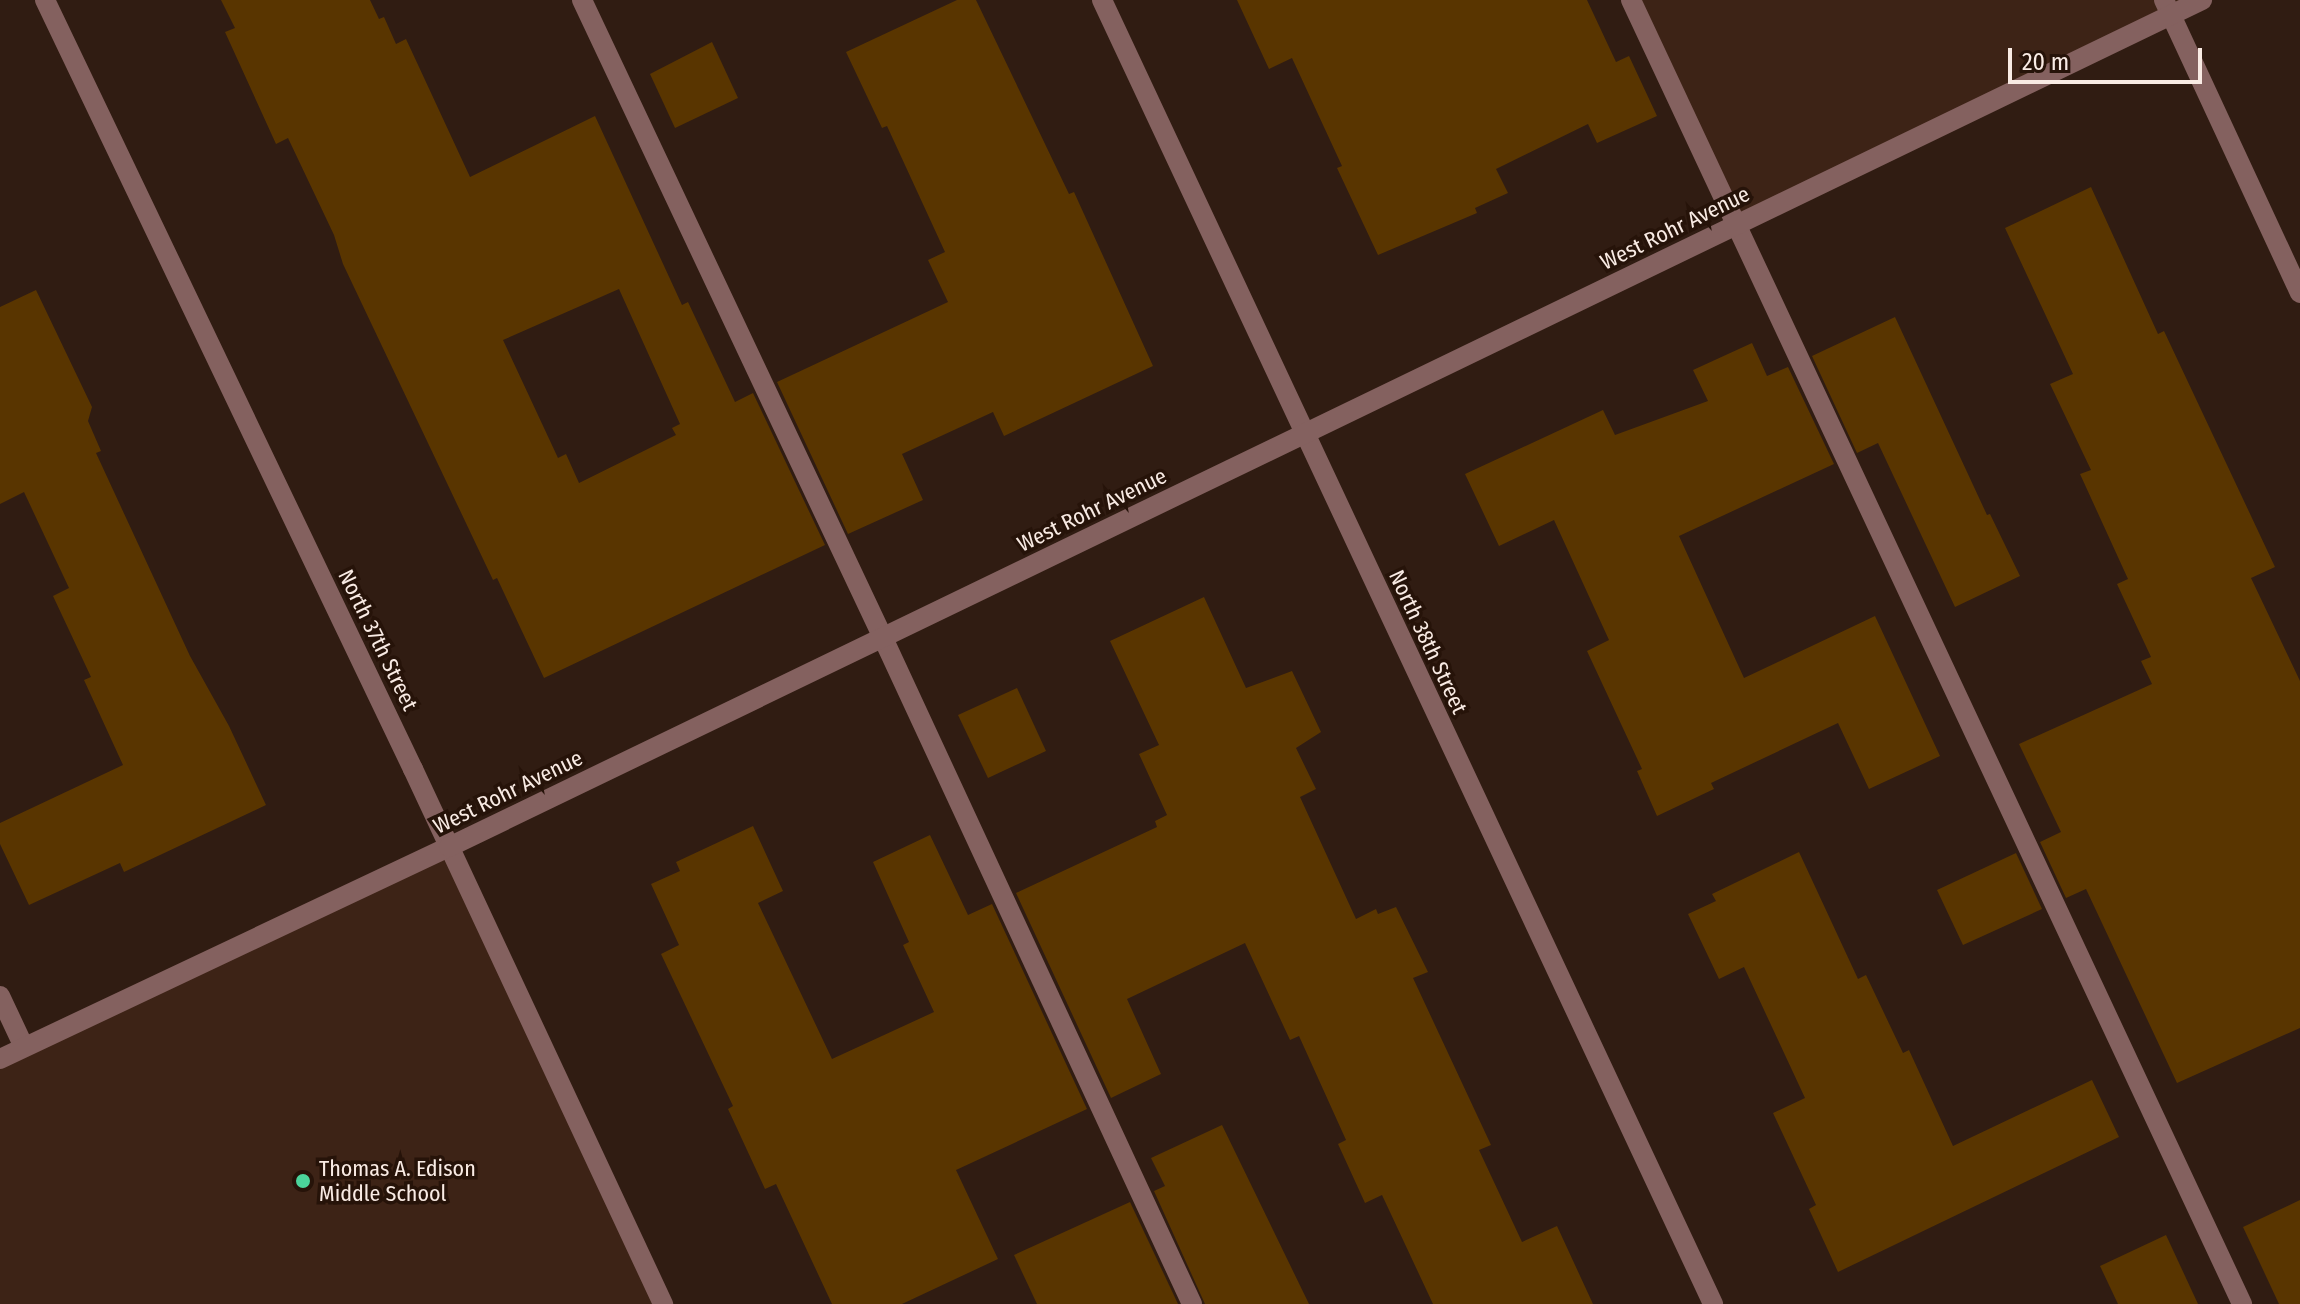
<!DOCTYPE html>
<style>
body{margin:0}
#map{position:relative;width:2300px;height:1304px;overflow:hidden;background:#301c12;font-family:"Fira Sans Condensed",sans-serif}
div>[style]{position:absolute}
.built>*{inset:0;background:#3d2316}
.building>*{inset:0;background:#593500}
.minor>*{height:20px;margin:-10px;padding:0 10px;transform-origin:10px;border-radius:10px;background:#84615f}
.dots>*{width:22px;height:22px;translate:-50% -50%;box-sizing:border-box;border:4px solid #261309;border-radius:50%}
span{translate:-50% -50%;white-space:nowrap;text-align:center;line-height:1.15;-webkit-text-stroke:7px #261309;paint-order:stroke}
.street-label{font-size:22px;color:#f9ebe4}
.poi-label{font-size:22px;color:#f9ebe4}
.left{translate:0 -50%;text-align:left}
.scale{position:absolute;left:2008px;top:48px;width:194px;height:36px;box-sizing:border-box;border:4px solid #f9ebe4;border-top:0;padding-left:10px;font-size:24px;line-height:28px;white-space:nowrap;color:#f9ebe4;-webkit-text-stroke:6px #261309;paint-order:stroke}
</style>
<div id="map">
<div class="built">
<i style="clip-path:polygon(1634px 0,2202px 0,1736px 226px)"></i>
<i style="clip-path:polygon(449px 847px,663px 1304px,0 1304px,0 1059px)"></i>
</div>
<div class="building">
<i style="clip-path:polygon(evenodd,221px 0,370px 0,379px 19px,384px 17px,396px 44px,406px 39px,470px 177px,595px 116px,682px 305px,688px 302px,735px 402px,753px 393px,825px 545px,544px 678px,497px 578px,493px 580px,343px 264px,334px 235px,288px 138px,276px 144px,225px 32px,235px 28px,221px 0,619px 289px,680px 424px,672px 428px,676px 435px,579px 483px,566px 454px,558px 458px,503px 340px,619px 289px)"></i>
<i style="clip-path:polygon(957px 0,976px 0,1069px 194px,1074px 192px,1153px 366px,1004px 436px,993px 412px,902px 454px,923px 500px,848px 534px,777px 382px,948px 302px,928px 260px,945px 252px,887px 126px,882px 128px,846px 52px)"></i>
<i style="clip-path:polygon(1237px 0,1587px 0,1616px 62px,1629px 56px,1657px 116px,1597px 143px,1588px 124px,1496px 169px,1508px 193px,1475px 208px,1477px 213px,1378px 255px,1337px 168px,1342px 166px,1292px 58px,1269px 69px)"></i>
<i style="clip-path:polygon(712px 42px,738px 98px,675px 128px,650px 74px)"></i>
<i style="clip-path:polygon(2091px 187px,2158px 334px,2164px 331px,2275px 567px,2251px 578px,2300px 681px,2300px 1028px,2177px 1083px,2086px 889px,2066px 898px,2040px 842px,2061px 832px,2019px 744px,2152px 684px,2141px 661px,2151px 657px,2117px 584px,2128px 579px,2080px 474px,2091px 470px,2050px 384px,2073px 374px,2005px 228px)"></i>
<i style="clip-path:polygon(36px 290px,92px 407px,88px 421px,101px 451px,96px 453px,190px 656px,229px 726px,266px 805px,124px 872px,120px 863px,29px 905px,0 844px,0 823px,123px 765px,84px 680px,91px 677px,53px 596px,69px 588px,24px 492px,0 504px,0 307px)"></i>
<i style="clip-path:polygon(1895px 317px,1987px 515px,1990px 514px,2020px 576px,1955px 607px,1878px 443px,1857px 453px,1812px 356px)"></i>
<i style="clip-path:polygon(1752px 343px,1767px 376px,1788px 367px,1834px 464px,1679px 536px,1744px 678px,1875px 616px,1940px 756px,1869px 789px,1838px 723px,1711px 783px,1714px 789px,1657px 816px,1637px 771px,1642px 769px,1587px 651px,1609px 640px,1554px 520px,1499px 546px,1465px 474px,1603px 410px,1615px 435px,1708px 401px,1693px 370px)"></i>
<i style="clip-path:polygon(1204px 597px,1246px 688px,1292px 671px,1321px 732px,1296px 748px,1316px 789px,1300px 797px,1356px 919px,1376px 909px,1378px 914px,1396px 907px,1428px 972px,1413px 978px,1491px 1145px,1479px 1150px,1522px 1242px,1557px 1226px,1593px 1304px,1433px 1304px,1382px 1195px,1365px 1203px,1338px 1144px,1346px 1140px,1299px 1036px,1290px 1040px,1245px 943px,1127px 999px,1161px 1074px,1111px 1098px,1016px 893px,1157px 827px,1155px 821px,1167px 815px,1139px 754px,1159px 745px,1110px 641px)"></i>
<i style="clip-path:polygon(1017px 688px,1046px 751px,988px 778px,958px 715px)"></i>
<i style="clip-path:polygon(753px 826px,783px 891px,758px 903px,832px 1059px,934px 1012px,903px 945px,909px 942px,873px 862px,930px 835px,968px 915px,992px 904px,1087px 1109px,956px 1170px,998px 1259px,902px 1304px,832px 1304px,776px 1184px,765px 1189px,728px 1109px,733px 1106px,661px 954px,679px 945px,651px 884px,680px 871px,676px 862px)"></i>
<i style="clip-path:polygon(1799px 852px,1858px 979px,1866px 975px,1903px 1053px,1909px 1050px,1953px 1146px,2092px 1080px,2119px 1137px,1838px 1272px,1809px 1209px,1816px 1205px,1773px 1113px,1805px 1098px,1744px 967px,1719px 979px,1688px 914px,1716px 901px,1712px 894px)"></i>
<i style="clip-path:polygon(2016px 853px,2042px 909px,1963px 945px,1937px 890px)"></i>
<i style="clip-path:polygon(1222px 1125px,1258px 1199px,1309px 1304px,1205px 1304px,1154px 1191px,1165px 1186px,1151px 1158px)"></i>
<i style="clip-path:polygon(2300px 1200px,2300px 1304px,2279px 1304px,2243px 1227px)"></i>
<i style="clip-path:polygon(1130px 1202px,1178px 1304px,1037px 1304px,1014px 1255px)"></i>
<i style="clip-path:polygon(2166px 1235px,2198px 1304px,2118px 1304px,2100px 1266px)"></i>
</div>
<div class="minor">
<i style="left:45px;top:0;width:853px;rotate:64.43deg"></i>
<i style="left:413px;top:769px;width:591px;rotate:64.95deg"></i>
<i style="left:582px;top:0;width:705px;rotate:64.74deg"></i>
<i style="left:883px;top:638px;width:734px;rotate:65.11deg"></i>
<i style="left:1102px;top:0;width:1440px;rotate:64.89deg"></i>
<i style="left:1631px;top:0;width:1440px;rotate:64.89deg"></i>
<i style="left:2164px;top:0;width:323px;rotate:65.1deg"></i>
<i style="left:0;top:996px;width:56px;rotate:64.8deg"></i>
<i style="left:0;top:1059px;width:497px;rotate:-25.3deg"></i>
<i style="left:449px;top:847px;width:1947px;rotate:-25.79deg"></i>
</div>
<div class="dots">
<i style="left:303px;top:1181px;background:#4bd49b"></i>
</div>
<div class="street-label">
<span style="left:1675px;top:228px;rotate:-26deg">West Rohr Avenue</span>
<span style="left:1092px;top:510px;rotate:-26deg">West Rohr Avenue</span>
<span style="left:378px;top:640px;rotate:64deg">North 37th Street</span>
<span style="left:1428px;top:642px;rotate:65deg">North 38th Street</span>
<span style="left:508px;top:792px;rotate:-26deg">West Rohr Avenue</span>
</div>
<div class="poi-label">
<span class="left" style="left:319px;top:1181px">Thomas A. Edison<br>Middle School</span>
</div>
<div class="scale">20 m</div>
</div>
